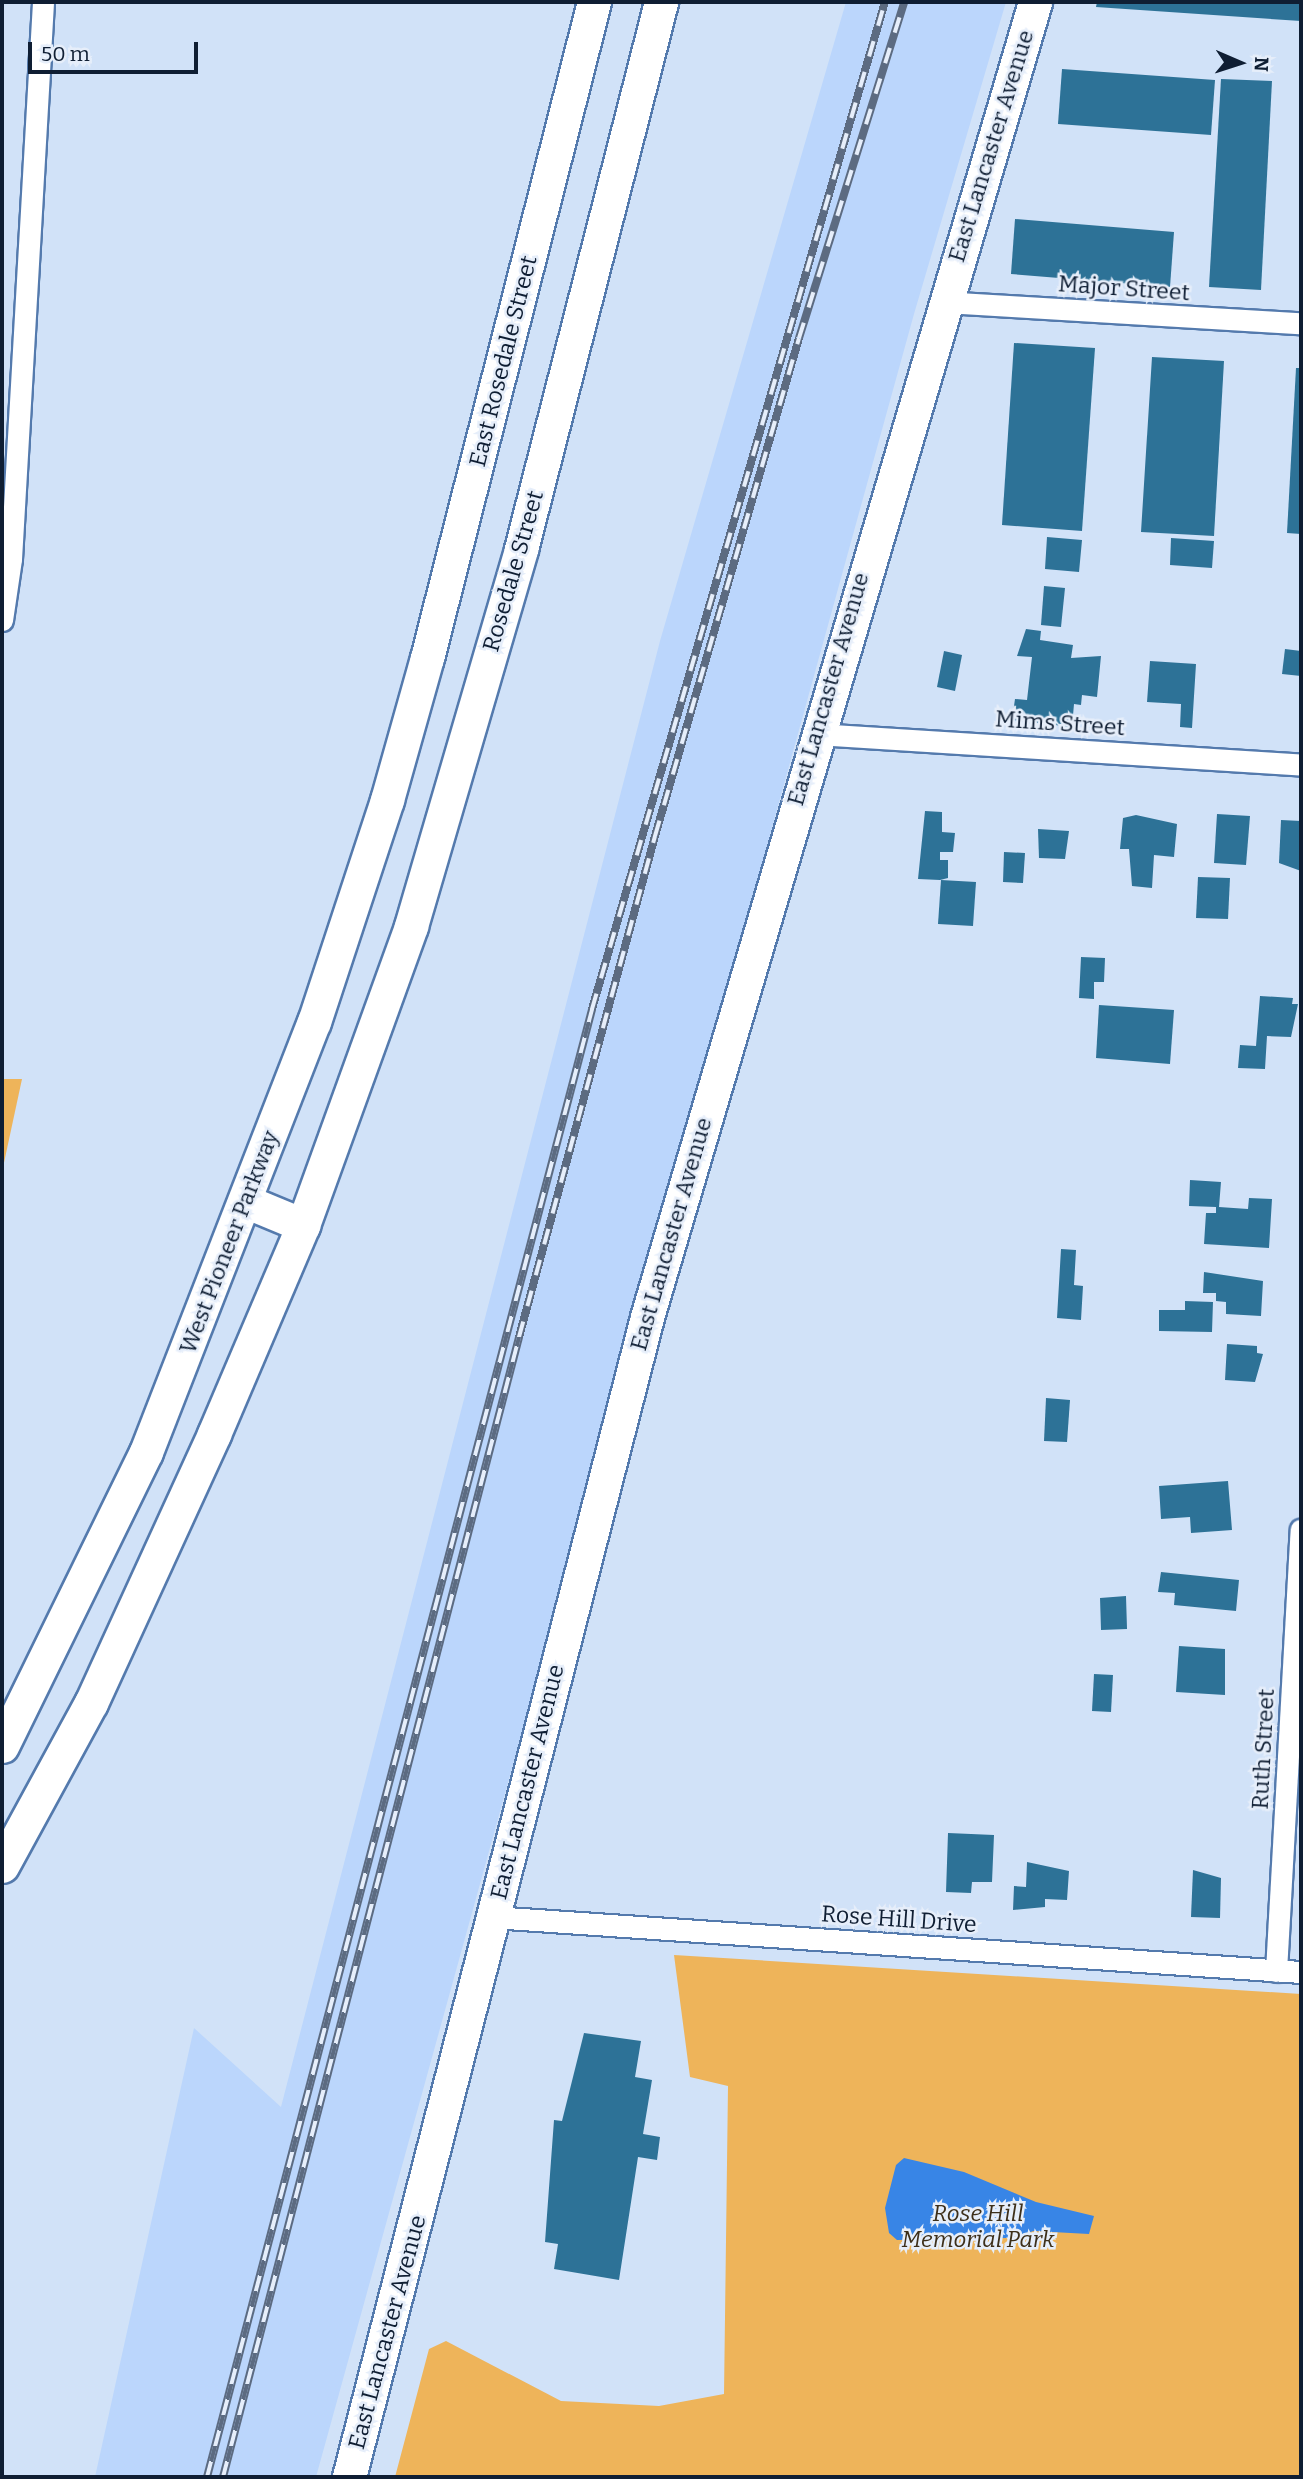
<!DOCTYPE html>
<style>
body{margin:0}
#map{position:relative;width:1303px;height:2479px;overflow:hidden;background:#d1e2f8;font-family:Bitter,serif}
div>[style]{position:absolute}
.built>*{inset:0;background:#bbd6fc}
.green>*{inset:0;background:#eeb45a}
.water>*{inset:0;background:#3885e6}
.building>*{inset:0;background:#2d7297}
.roads{filter:drop-shadow(2px 0 #547aad) drop-shadow(-2px 0 #547aad) drop-shadow(0 2px #547aad) drop-shadow(0 -2px #547aad)}
.street>*{height:21px;margin:-10.5px;padding:0 10.5px;transform-origin:10.5px;border-radius:10.5px;background:#fff}
.primary>*{height:33px;margin:-16.5px;padding:0 16.5px;transform-origin:16.5px;border-radius:16.5px;background:#fff}
.rail>*{height:8px;margin-top:-4px;transform-origin:0;background:repeating-linear-gradient(90deg,#e6eefa 0 16px,#5c6b81 0 32px);box-sizing:border-box;border-block:2px solid #5c6b81}
span{translate:-50% -50%;white-space:nowrap;text-align:center;line-height:1.15;-webkit-text-stroke:5px #e6eefa;paint-order:stroke}
.street-label{font-size:23px;color:#0f1e33}
.park-label{font-size:23px;color:#3d2f1a;font-style:italic}
.frame{position:absolute;inset:0;border:4px solid #0f1e33;pointer-events:none}
.north{position:absolute;left:1205px;top:28px;width:70px;height:70px;-webkit-text-stroke:5px #e6eefa;paint-order:stroke;rotate:93deg;font-size:19px;font-weight:700;line-height:28px;text-align:center;color:#0f1e33}
.north::after{content:'';display:block;margin:auto;width:24px;height:32px;background:#0f1e33;clip-path:polygon(50% 0,100% 100%,50% 72%,0 100%)}
.scale{position:absolute;left:28px;top:42px;width:170px;height:32px;box-sizing:border-box;border:4px solid #0f1e33;border-top:0;padding-left:9px;font-size:21px;line-height:24px;white-space:nowrap;color:#0f1e33;-webkit-text-stroke:5px #e6eefa;paint-order:stroke}
</style>
<div id="map">
<div class="built">
<i style="clip-path:polygon(846px 2px,1006px 2px,914px 314px,316px 2477px,95px 2477px,194px 2028px,281px 2107px,660px 641px)"></i>
</div>
<div class="green">
<i style="clip-path:polygon(2px 1079px,22px 1079px,2px 1172px)"></i>
<i style="clip-path:polygon(674px 1955px,1301px 1994px,1301px 2477px,395px 2477px,429px 2349px,446px 2341px,561px 2401px,659px 2406px,724px 2394px,728px 2086px,690px 2077px)"></i>
</div>
<div class="water">
<i style="clip-path:polygon(904px 2158px,964px 2172px,1036px 2202px,1094px 2216px,1089px 2234px,1034px 2231px,1007px 2238px,897px 2240px,889px 2233px,885px 2208px,896px 2165px)"></i>
</div>
<div class="building">
<i style="clip-path:polygon(1097px 2px,1301px 2px,1301px 21px,1096px 7px)"></i>
<i style="clip-path:polygon(1062px 69px,1215px 80px,1211px 135px,1058px 124px)"></i>
<i style="clip-path:polygon(1221px 79px,1272px 81px,1261px 290px,1209px 287px)"></i>
<i style="clip-path:polygon(1015px 219px,1174px 232px,1170px 287px,1011px 274px)"></i>
<i style="clip-path:polygon(1014px 343px,1095px 348px,1082px 531px,1002px 525px)"></i>
<i style="clip-path:polygon(1152px 357px,1224px 361px,1214px 536px,1141px 532px)"></i>
<i style="clip-path:polygon(1296px 368px,1301px 368px,1301px 534px,1287px 533px)"></i>
<i style="clip-path:polygon(1047px 537px,1082px 540px,1079px 572px,1045px 569px)"></i>
<i style="clip-path:polygon(1171px 538px,1214px 541px,1212px 568px,1170px 565px)"></i>
<i style="clip-path:polygon(1044px 586px,1065px 588px,1061px 627px,1041px 625px)"></i>
<i style="clip-path:polygon(1026px 629px,1041px 631px,1040px 640px,1073px 645px,1071px 658px,1101px 656px,1097px 697px,1082px 695px,1081px 705px,1074px 704px,1072px 727px,1012px 720px,1015px 699px,1027px 700px,1032px 657px,1017px 656px)"></i>
<i style="clip-path:polygon(1285px 649px,1301px 651px,1301px 676px,1282px 674px)"></i>
<i style="clip-path:polygon(944px 651px,962px 655px,955px 691px,937px 687px)"></i>
<i style="clip-path:polygon(1150px 661px,1196px 664px,1192px 728px,1180px 727px,1181px 704px,1147px 702px)"></i>
<i style="clip-path:polygon(925px 811px,942px 812px,942px 832px,955px 833px,953px 852px,940px 852px,940px 860px,948px 860px,948px 878px,940px 880px,918px 879px)"></i>
<i style="clip-path:polygon(1217px 814px,1250px 816px,1246px 865px,1214px 863px)"></i>
<i style="clip-path:polygon(1136px 815px,1177px 824px,1174px 857px,1154px 855px,1152px 888px,1132px 886px,1129px 849px,1120px 849px,1123px 818px)"></i>
<i style="clip-path:polygon(1281px 820px,1301px 821px,1301px 871px,1279px 863px)"></i>
<i style="clip-path:polygon(1038px 829px,1069px 831px,1065px 859px,1039px 858px)"></i>
<i style="clip-path:polygon(1004px 852px,1025px 853px,1023px 883px,1003px 882px)"></i>
<i style="clip-path:polygon(1198px 877px,1230px 878px,1228px 919px,1196px 918px)"></i>
<i style="clip-path:polygon(941px 880px,976px 882px,973px 926px,938px 924px)"></i>
<i style="clip-path:polygon(1081px 957px,1105px 958px,1104px 982px,1094px 982px,1094px 999px,1079px 998px)"></i>
<i style="clip-path:polygon(1260px 996px,1293px 998px,1292px 1004px,1298px 1004px,1291px 1037px,1267px 1036px,1265px 1069px,1238px 1068px,1240px 1045px,1256px 1046px)"></i>
<i style="clip-path:polygon(1099px 1005px,1174px 1010px,1170px 1064px,1096px 1058px)"></i>
<i style="clip-path:polygon(1190px 1180px,1221px 1182px,1219px 1207px,1248px 1209px,1249px 1198px,1272px 1199px,1269px 1248px,1204px 1244px,1206px 1213px,1216px 1213px,1216px 1207px,1189px 1206px)"></i>
<i style="clip-path:polygon(1061px 1249px,1076px 1250px,1074px 1285px,1083px 1286px,1081px 1320px,1057px 1318px)"></i>
<i style="clip-path:polygon(1204px 1272px,1263px 1281px,1261px 1316px,1226px 1314px,1226px 1302px,1216px 1301px,1216px 1293px,1203px 1293px)"></i>
<i style="clip-path:polygon(1185px 1301px,1213px 1302px,1212px 1332px,1159px 1331px,1159px 1310px,1185px 1310px)"></i>
<i style="clip-path:polygon(1227px 1344px,1257px 1346px,1257px 1353px,1263px 1354px,1255px 1382px,1225px 1380px)"></i>
<i style="clip-path:polygon(1046px 1398px,1070px 1400px,1067px 1442px,1044px 1441px)"></i>
<i style="clip-path:polygon(1228px 1481px,1232px 1530px,1191px 1533px,1190px 1517px,1161px 1519px,1159px 1486px)"></i>
<i style="clip-path:polygon(1161px 1572px,1239px 1580px,1236px 1611px,1174px 1605px,1175px 1593px,1158px 1592px)"></i>
<i style="clip-path:polygon(1126px 1596px,1127px 1629px,1101px 1630px,1100px 1598px)"></i>
<i style="clip-path:polygon(1179px 1646px,1225px 1649px,1225px 1695px,1176px 1692px)"></i>
<i style="clip-path:polygon(1094px 1674px,1113px 1675px,1111px 1712px,1092px 1711px)"></i>
<i style="clip-path:polygon(948px 1833px,994px 1835px,992px 1882px,972px 1882px,971px 1893px,946px 1892px)"></i>
<i style="clip-path:polygon(1027px 1862px,1069px 1871px,1067px 1900px,1045px 1899px,1045px 1907px,1013px 1910px,1014px 1886px,1026px 1887px)"></i>
<i style="clip-path:polygon(1193px 1870px,1221px 1878px,1220px 1918px,1191px 1917px)"></i>
<i style="clip-path:polygon(584px 2033px,641px 2041px,635px 2077px,652px 2080px,643px 2134px,660px 2137px,657px 2160px,638px 2157px,619px 2280px,554px 2269px,558px 2244px,545px 2242px,554px 2120px,562px 2121px)"></i>
</div>
<div class="roads">
<div class="street">
<i style="left:943px;top:302px;width:359px;rotate:3.4deg"></i>
<i style="left:2px;top:620px;width:62px;rotate:-81.6deg"></i>
<i style="left:11px;top:559px;width:558px;rotate:-86.71deg"></i>
<i style="left:815px;top:734px;width:487px;rotate:3.6deg"></i>
<i style="left:492px;top:1917px;width:811px;rotate:3.89deg"></i>
<i style="left:1276px;top:1971px;width:442px;rotate:-86.8deg"></i>
</div>
<div class="primary">
<i style="left:245px;top:1201px;width:63px;rotate:22.5deg"></i>
<i style="left:2px;top:1746px;width:327px;rotate:-63.9deg"></i>
<i style="left:146px;top:1452px;width:462px;rotate:-68.7deg"></i>
<i style="left:314px;top:1022px;width:234px;rotate:-71.8deg"></i>
<i style="left:387px;top:800px;width:148px;rotate:-74.3deg"></i>
<i style="left:427px;top:658px;width:677px;rotate:-75.72deg"></i>
<i style="left:2px;top:1866px;width:186px;rotate:-61.4deg"></i>
<i style="left:91px;top:1703px;width:296px;rotate:-65.4deg"></i>
<i style="left:214px;top:1434px;width:227px;rotate:-66.9deg"></i>
<i style="left:303px;top:1225px;width:318px;rotate:-70.1deg"></i>
<i style="left:411px;top:926px;width:393px;rotate:-73.7deg"></i>
<i style="left:521px;top:549px;width:565px;rotate:-75.64deg"></i>
<i style="left:349px;top:2477px;width:1198px;rotate:-75.59deg"></i>
<i style="left:647px;top:1317px;width:1371px;rotate:-73.56deg"></i>
</div>
</div>
<div class="rail">
<i style="left:207px;top:2477px;width:1518px;rotate:-75.3deg"></i>
<i style="left:592px;top:1009px;width:1049px;rotate:-73.78deg"></i>
<i style="left:223px;top:2477px;width:1178px;rotate:-75.44deg"></i>
<i style="left:519px;top:1337px;width:519px;rotate:-74.81deg"></i>
<i style="left:655px;top:836px;width:518px;rotate:-73.87deg"></i>
<i style="left:799px;top:338px;width:352px;rotate:-72.6deg"></i>
</div>
<div class="street-label">
<span style="left:991px;top:146px;rotate:-73deg">East Lancaster Avenue</span>
<span style="left:1124px;top:288px;rotate:4deg">Major Street</span>
<span style="left:503px;top:361px;rotate:-76deg">East Rosedale Street</span>
<span style="left:513px;top:571px;rotate:-74deg">Rosedale Street</span>
<span style="left:828px;top:689px;rotate:-74deg">East Lancaster Avenue</span>
<span style="left:1060px;top:723px;rotate:4deg">Mims Street</span>
<span style="left:671px;top:1234px;rotate:-74deg">East Lancaster Avenue</span>
<span style="left:229px;top:1242px;rotate:-69deg">West Pioneer Parkway</span>
<span style="left:1263px;top:1749px;rotate:-87deg">Ruth Street</span>
<span style="left:527px;top:1782px;rotate:-76deg">East Lancaster Avenue</span>
<span style="left:899px;top:1919px;rotate:4deg">Rose Hill Drive</span>
<span style="left:387px;top:2332px;rotate:-75deg">East Lancaster Avenue</span>
</div>
<div class="park-label">
<span style="left:978px;top:2226px">Rose Hill<br>Memorial Park</span>
</div>
<div class="frame"></div>
<div class="north">N</div>
<div class="scale">50 m</div>
</div>
